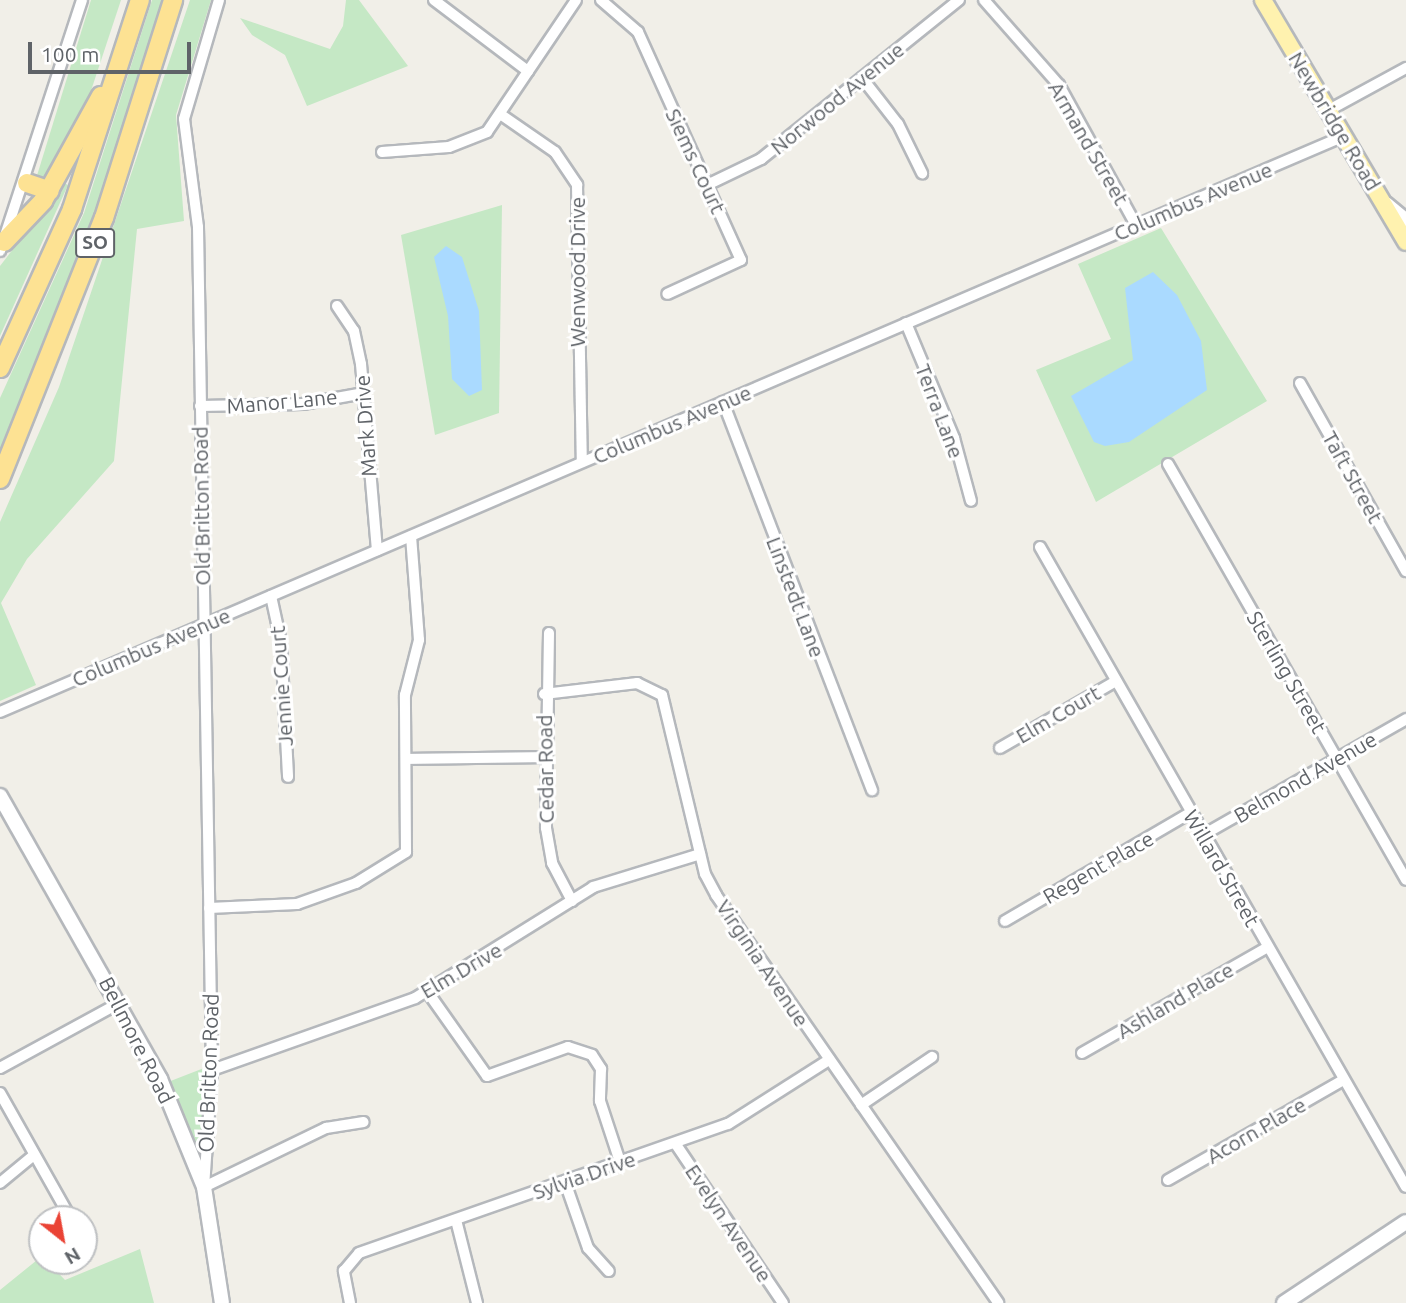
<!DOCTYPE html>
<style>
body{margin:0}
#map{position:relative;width:1406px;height:1303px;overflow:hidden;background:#f1efe8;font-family:Ubuntu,sans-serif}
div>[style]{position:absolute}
.green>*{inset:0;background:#c5e8c5}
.water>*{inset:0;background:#aadaff}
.roads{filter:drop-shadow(2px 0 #b5b8bc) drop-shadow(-2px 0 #b5b8bc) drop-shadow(0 2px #b5b8bc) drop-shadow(0 -2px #b5b8bc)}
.street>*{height:10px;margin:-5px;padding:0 5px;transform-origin:5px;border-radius:5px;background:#fff}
.secondary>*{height:14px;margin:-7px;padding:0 7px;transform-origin:7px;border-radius:7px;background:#fff}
.primary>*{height:16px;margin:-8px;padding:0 8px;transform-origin:8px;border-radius:8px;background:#fff2af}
.highway>*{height:18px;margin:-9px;padding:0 9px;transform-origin:9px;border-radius:9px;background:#fde293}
span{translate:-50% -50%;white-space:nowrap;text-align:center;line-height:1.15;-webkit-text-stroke:6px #fff;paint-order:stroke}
.shield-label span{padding:2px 5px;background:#fff;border:2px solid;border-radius:5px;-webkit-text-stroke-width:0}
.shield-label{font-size:19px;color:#5f6368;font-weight:700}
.street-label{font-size:21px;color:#5f6368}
.north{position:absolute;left:28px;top:1205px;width:70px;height:70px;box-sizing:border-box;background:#fff;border:2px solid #bfc1c3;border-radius:50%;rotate:149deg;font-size:19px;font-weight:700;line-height:28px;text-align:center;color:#5f6368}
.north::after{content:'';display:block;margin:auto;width:24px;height:32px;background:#ea4335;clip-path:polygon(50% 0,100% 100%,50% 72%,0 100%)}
.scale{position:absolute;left:28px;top:42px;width:163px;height:32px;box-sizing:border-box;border:4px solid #5f6368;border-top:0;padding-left:9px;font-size:21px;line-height:24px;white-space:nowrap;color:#5f6368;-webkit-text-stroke:5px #fff;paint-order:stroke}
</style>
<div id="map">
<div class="green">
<i style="clip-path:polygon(91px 0,121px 0,79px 127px,52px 180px,35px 182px)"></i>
<i style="clip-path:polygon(152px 0,164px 0,94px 222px,0 459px,0 398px,84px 213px)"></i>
<i style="clip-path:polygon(190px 0,211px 0,176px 115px,184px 221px,137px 229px,114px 461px,27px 559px,1px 603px,36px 685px,0 701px,0 522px,59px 387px)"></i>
<i style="clip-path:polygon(346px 0,359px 0,408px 66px,307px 106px,285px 55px,252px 35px,240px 18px,330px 49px,343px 26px)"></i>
<i style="clip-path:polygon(64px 183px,68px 185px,0 336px,0 266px)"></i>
<i style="clip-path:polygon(502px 205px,499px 413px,435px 435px,401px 235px)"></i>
<i style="clip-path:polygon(1161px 228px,1267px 401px,1096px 502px,1036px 370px,1111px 339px,1078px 264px)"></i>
<i style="clip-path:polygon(204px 1068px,201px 1170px,168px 1082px)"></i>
<i style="clip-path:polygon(140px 1249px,154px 1303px,0 1303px,0 1290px,42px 1256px,65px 1280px)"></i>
</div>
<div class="water">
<i style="clip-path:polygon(446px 246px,462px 257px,479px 311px,482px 390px,469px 396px,452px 379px,448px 316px,434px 257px)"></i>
<i style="clip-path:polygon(1153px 272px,1177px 295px,1201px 341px,1207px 390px,1129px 442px,1105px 446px,1094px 442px,1071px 396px,1133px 360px,1125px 288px)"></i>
</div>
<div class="roads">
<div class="street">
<i style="left:219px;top:0;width:124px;rotate:106.4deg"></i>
<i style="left:184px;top:119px;width:109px;rotate:82.6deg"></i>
<i style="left:198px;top:227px;width:843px;rotate:89.05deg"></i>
<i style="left:212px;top:1070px;width:117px;rotate:93.9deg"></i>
<i style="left:204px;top:1187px;width:136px;rotate:-25.8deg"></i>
<i style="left:326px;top:1128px;width:38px;rotate:-9deg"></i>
<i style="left:434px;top:0;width:118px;rotate:37.1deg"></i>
<i style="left:601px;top:0;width:49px;rotate:40.9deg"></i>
<i style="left:638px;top:32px;width:250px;rotate:65.7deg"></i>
<i style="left:741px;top:260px;width:81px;rotate:155.3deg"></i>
<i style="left:984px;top:0;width:113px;rotate:48.6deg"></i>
<i style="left:1059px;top:85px;width:160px;rotate:61.2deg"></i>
<i style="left:862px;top:78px;width:58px;rotate:52deg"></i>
<i style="left:898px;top:124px;width:55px;rotate:63.9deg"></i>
<i style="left:1329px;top:110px;width:88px;rotate:-28.6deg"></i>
<i style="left:503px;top:116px;width:63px;rotate:34.7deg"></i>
<i style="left:555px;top:152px;width:40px;rotate:56deg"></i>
<i style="left:577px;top:185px;width:277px;rotate:89deg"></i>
<i style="left:382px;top:152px;width:67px;rotate:-4.3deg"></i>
<i style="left:449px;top:147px;width:41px;rotate:-21.5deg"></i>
<i style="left:487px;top:132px;width:159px;rotate:-56deg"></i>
<i style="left:707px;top:185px;width:60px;rotate:-25.7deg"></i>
<i style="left:761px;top:159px;width:254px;rotate:-38.8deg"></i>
<i style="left:0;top:251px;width:264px;rotate:-71.9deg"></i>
<i style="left:337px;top:306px;width:30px;rotate:56deg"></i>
<i style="left:354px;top:331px;width:34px;rotate:78deg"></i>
<i style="left:361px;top:364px;width:187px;rotate:85.1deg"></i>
<i style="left:906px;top:323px;width:125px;rotate:67.3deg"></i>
<i style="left:954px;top:438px;width:65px;rotate:74.9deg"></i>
<i style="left:1300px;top:383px;width:216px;rotate:60.6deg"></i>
<i style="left:723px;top:402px;width:416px;rotate:69deg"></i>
<i style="left:200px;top:406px;width:103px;rotate:-1.1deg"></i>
<i style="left:303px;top:404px;width:62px;rotate:-10.2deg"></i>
<i style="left:1168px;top:464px;width:479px;rotate:60.2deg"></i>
<i style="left:1040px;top:547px;width:737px;rotate:60.24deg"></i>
<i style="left:271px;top:596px;width:47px;rotate:77.7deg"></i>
<i style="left:281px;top:642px;width:135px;rotate:87deg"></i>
<i style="left:549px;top:633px;width:195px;rotate:90.9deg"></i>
<i style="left:546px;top:828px;width:36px;rotate:80deg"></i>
<i style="left:552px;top:863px;width:43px;rotate:62.2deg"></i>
<i style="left:544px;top:694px;width:94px;rotate:-6.7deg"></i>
<i style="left:637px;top:683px;width:28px;rotate:26deg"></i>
<i style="left:662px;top:695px;width:184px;rotate:76.5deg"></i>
<i style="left:705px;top:874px;width:24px;rotate:62deg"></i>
<i style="left:716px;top:895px;width:496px;rotate:55.3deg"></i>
<i style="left:0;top:712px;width:1462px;rotate:-23.2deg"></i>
<i style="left:1000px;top:748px;width:134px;rotate:-30deg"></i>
<i style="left:407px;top:759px;width:138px;rotate:-0.8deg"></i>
<i style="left:1203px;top:835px;width:234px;rotate:-29.7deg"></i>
<i style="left:209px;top:908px;width:88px;rotate:-2.6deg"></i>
<i style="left:297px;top:904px;width:63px;rotate:-19.6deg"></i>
<i style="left:356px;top:883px;width:59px;rotate:-31.8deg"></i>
<i style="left:406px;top:852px;width:157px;rotate:-90.4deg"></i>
<i style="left:405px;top:695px;width:57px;rotate:-75.7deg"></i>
<i style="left:419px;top:640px;width:104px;rotate:-94.4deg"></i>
<i style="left:1005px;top:921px;width:214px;rotate:-30.3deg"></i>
<i style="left:427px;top:991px;width:104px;rotate:54.8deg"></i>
<i style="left:487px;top:1076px;width:86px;rotate:-19.7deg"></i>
<i style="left:568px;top:1047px;width:25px;rotate:18deg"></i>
<i style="left:592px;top:1055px;width:17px;rotate:57deg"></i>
<i style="left:601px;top:1069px;width:32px;rotate:92deg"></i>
<i style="left:600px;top:1101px;width:64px;rotate:71.8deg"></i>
<i style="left:1082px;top:1053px;width:214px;rotate:-29.7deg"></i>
<i style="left:0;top:1068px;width:136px;rotate:-28.6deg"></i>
<i style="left:212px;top:1070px;width:215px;rotate:-19.5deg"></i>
<i style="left:415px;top:998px;width:210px;rotate:-31.9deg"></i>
<i style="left:593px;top:887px;width:112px;rotate:-17.1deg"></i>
<i style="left:0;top:1093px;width:145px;rotate:60.6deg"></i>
<i style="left:861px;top:1105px;width:86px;rotate:-34.1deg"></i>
<i style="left:675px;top:1143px;width:193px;rotate:56deg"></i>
<i style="left:1168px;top:1180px;width:202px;rotate:-29.7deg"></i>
<i style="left:565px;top:1182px;width:70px;rotate:70.8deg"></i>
<i style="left:588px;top:1248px;width:31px;rotate:48deg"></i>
<i style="left:0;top:1183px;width:44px;rotate:-39.5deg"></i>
<i style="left:456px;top:1220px;width:86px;rotate:75.8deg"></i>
<i style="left:350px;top:1303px;width:33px;rotate:-101deg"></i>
<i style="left:344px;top:1271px;width:23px;rotate:-50deg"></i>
<i style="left:359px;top:1253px;width:391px;rotate:-19.3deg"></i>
<i style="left:728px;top:1124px;width:120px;rotate:-32.4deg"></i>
</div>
<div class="secondary">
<i style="left:1386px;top:204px;width:26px;rotate:40deg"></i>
<i style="left:0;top:796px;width:325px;rotate:60.5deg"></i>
<i style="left:160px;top:1079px;width:117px;rotate:67.8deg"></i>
<i style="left:204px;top:1187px;width:117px;rotate:81.2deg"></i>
<i style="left:1284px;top:1303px;width:146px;rotate:-33.6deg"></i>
</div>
<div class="primary">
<i style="left:1263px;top:0;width:281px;rotate:59.4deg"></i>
</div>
<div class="highway">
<i style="left:27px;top:183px;width:24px;rotate:19deg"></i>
<i style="left:4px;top:242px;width:57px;rotate:-46.4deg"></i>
<i style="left:43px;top:201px;width:120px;rotate:-61.1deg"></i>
<i style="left:0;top:368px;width:175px;rotate:-65.6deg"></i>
<i style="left:72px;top:209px;width:220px;rotate:-72deg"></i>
<i style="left:0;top:479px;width:281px;rotate:-68.3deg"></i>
<i style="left:104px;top:218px;width:229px;rotate:-72.4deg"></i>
</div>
</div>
<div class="shield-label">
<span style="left:95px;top:243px">SO</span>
</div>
<div class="street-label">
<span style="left:837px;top:98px;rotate:-39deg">Norwood Avenue</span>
<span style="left:1335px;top:121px;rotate:59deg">Newbridge Road</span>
<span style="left:1089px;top:143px;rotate:60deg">Armand Street</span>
<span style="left:696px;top:161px;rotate:65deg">Siems Court</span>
<span style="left:1193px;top:201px;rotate:-23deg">Columbus Avenue</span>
<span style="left:577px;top:272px;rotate:-90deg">Wenwood Drive</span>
<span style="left:282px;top:401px;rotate:-5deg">Manor Lane</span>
<span style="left:940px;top:411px;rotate:69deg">Terra Lane</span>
<span style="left:672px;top:424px;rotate:-23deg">Columbus Avenue</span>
<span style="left:365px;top:426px;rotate:-94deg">Mark Drive</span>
<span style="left:1353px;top:477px;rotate:61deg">Taft Street</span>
<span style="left:201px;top:506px;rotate:-91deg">Old Britton Road</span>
<span style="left:796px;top:597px;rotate:69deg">Linstedt Lane</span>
<span style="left:151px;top:647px;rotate:-23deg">Columbus Avenue</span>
<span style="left:1287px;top:672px;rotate:60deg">Sterling Street</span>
<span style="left:281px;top:686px;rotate:-94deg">Jennie Court</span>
<span style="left:1058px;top:714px;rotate:-30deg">Elm Court</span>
<span style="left:545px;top:769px;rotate:-91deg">Cedar Road</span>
<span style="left:1305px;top:777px;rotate:-30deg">Belmond Avenue</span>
<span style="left:1098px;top:867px;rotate:-30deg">Regent Place</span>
<span style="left:1222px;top:868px;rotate:60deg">Willard Street</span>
<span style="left:763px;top:963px;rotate:56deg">Virginia Avenue</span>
<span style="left:461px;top:970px;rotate:-30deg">Elm Drive</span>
<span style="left:1175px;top:1000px;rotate:-30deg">Ashland Place</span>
<span style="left:137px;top:1040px;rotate:63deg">Bellmore Road</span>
<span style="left:208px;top:1073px;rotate:-88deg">Old Britton Road</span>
<span style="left:1256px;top:1130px;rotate:-30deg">Acorn Place</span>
<span style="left:584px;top:1175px;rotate:-19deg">Sylvia Drive</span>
<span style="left:729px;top:1223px;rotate:56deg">Evelyn Avenue</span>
</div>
<div class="north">N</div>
<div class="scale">100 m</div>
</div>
